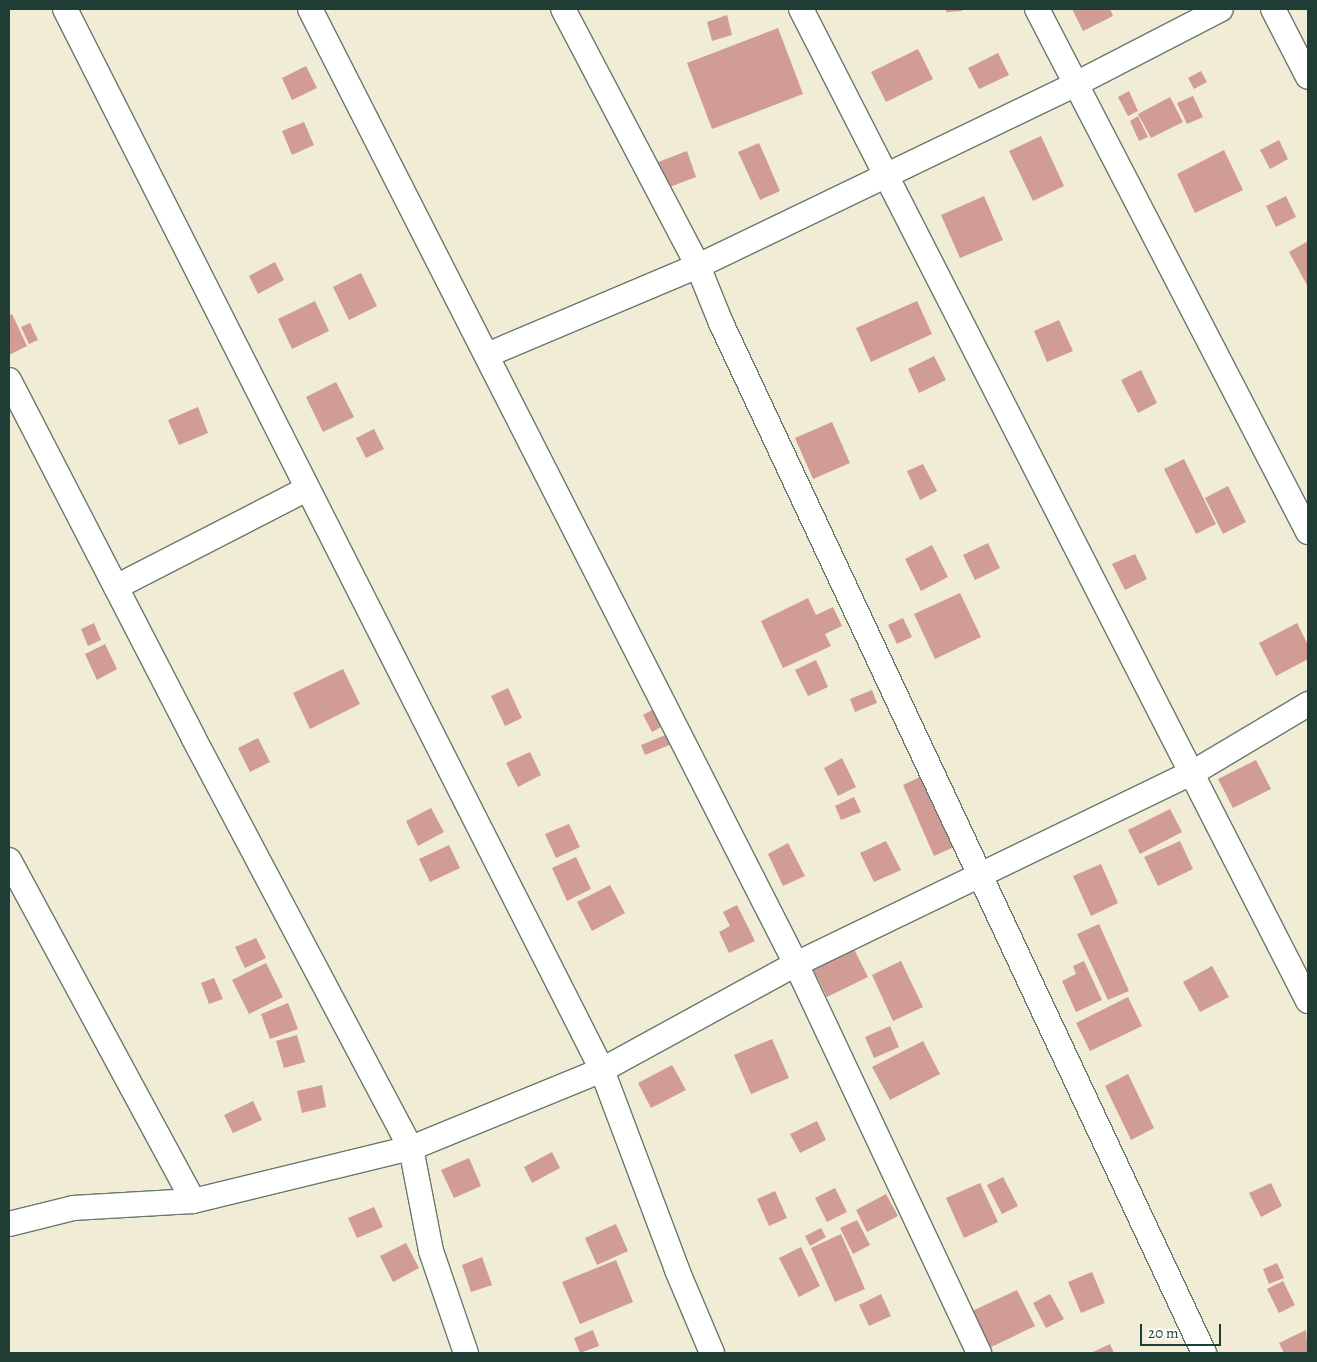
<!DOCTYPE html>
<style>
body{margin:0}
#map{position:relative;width:1317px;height:1362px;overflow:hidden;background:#f1ecd5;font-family:Alegreya,serif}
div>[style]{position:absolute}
.building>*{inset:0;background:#d19c95}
.roads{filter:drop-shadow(1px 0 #687a6c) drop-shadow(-1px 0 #687a6c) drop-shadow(0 1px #687a6c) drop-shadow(0 -1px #687a6c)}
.street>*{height:24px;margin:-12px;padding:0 12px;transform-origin:12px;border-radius:12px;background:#fff}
span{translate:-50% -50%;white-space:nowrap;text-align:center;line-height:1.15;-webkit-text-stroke:4.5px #fdfcf7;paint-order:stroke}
.frame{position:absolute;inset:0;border:10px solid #1f3d34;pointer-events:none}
.scale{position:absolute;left:1140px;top:1324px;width:81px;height:22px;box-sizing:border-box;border:2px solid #1f3d34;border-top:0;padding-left:6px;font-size:15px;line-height:18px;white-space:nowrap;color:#1f3d34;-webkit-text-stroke:4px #fdfcf7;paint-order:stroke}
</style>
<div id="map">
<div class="building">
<i style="clip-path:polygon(946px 9px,962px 9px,962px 11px,946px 12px)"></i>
<i style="clip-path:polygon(1072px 9px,1110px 9px,1113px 16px,1083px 31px)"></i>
<i style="clip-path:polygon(727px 15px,732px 35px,712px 41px,707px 22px)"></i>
<i style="clip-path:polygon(778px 28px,803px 94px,712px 129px,687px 63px)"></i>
<i style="clip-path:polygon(918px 49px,933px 79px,886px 102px,871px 72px)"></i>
<i style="clip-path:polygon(998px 53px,1009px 75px,979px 89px,968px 68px)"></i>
<i style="clip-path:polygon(306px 66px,317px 88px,292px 100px,282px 78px)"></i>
<i style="clip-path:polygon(1201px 71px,1207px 82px,1194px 89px,1188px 78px)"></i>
<i style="clip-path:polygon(1129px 91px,1138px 111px,1128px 116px,1118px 97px)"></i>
<i style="clip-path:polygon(1193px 96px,1203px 117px,1187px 124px,1177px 103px)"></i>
<i style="clip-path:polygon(1170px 97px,1183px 122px,1151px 138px,1138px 114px)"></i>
<i style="clip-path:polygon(1138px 116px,1148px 137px,1139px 141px,1130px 121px)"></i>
<i style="clip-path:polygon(304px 122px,314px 145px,292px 155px,282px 131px)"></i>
<i style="clip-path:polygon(1041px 136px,1064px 186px,1033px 201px,1009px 151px)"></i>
<i style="clip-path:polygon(1279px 140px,1288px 159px,1270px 169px,1260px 150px)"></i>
<i style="clip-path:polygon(759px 143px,780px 191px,760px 200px,738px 152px)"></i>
<i style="clip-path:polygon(1224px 150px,1243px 190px,1195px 213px,1177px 174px)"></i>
<i style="clip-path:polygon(687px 151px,696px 177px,667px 188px,658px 162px)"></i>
<i style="clip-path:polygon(984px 196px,1003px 240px,960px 258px,941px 215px)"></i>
<i style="clip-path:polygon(1286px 196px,1296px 217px,1276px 227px,1266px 206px)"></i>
<i style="clip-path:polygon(1308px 241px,1308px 287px,1289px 252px)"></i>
<i style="clip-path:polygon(275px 262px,284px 280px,258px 294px,249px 276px)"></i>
<i style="clip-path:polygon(361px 273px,377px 306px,349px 320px,333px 287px)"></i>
<i style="clip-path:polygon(315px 301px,329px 331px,292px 349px,278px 319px)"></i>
<i style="clip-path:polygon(917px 301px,932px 334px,871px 362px,856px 328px)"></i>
<i style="clip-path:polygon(12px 314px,27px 346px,9px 355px,9px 316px)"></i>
<i style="clip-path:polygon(1059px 320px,1073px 351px,1047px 362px,1034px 331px)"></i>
<i style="clip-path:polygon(30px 323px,38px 340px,29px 344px,21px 327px)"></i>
<i style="clip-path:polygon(934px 356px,946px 380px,919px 393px,908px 369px)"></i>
<i style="clip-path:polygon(1141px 370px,1157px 403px,1138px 413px,1121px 380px)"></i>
<i style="clip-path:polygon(336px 382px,354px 417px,323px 432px,306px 397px)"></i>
<i style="clip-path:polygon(198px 407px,208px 433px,179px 445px,168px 420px)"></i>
<i style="clip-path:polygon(832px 422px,850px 463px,813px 479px,795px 438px)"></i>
<i style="clip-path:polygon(374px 429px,384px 449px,366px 458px,356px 438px)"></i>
<i style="clip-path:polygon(1184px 459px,1216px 524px,1196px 534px,1164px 469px)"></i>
<i style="clip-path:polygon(923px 464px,937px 491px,920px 500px,907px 471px)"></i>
<i style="clip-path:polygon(1228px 486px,1246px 522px,1223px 534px,1205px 498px)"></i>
<i style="clip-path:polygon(988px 543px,1000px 568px,975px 580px,963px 555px)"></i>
<i style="clip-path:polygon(932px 545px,948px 577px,921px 591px,905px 559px)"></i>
<i style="clip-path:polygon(1135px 554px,1147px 579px,1125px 590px,1112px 564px)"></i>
<i style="clip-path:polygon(960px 593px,981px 637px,935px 659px,914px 614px)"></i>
<i style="clip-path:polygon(808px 598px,816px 615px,833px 607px,842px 626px,825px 634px,831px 646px,783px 668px,761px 621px)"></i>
<i style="clip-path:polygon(903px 618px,912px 637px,897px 644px,888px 625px)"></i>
<i style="clip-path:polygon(94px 623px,101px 640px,88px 646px,81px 629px)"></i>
<i style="clip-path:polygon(1297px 623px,1308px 645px,1308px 659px,1276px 676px,1259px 643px)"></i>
<i style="clip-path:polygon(105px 644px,117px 669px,97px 680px,85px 654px)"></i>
<i style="clip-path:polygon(816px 660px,828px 687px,808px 696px,795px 670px)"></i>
<i style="clip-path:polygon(343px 669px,360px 704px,310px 729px,293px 693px)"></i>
<i style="clip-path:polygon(508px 688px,522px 718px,505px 726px,491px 696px)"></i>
<i style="clip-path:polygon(872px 690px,877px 703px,855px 712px,850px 699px)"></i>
<i style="clip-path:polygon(661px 705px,670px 722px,652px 732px,643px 715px)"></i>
<i style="clip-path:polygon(668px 734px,672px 744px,645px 755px,641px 745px)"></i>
<i style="clip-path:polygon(258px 738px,270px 762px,250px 772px,238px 748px)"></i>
<i style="clip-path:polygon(530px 752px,541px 775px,518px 787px,506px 763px)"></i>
<i style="clip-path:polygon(842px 758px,856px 787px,838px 796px,824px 768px)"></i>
<i style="clip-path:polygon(1256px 760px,1271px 789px,1233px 808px,1218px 779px)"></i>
<i style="clip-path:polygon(922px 776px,954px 847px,934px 856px,903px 785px)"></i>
<i style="clip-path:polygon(854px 797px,861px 812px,841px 820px,835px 806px)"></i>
<i style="clip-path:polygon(431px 808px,444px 832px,418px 846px,406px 821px)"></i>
<i style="clip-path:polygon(1170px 809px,1182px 832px,1140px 854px,1128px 830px)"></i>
<i style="clip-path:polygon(569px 824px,580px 847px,556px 858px,545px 834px)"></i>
<i style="clip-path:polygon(886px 841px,901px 870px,874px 882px,860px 853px)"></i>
<i style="clip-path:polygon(1180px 841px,1193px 869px,1158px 886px,1144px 857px)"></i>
<i style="clip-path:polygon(788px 843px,805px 876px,783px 886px,768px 854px)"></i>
<i style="clip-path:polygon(449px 845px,460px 868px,430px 882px,419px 859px)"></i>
<i style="clip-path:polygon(576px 857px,591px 889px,567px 901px,552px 868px)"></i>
<i style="clip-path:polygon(1101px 864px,1118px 903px,1091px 916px,1073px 876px)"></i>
<i style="clip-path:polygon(610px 885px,625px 913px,592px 931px,577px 902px)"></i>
<i style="clip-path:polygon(737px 905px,755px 941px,729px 953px,719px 932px,730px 926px,723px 912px)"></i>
<i style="clip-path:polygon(1099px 924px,1129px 991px,1108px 1000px,1077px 934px)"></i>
<i style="clip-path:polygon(256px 938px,266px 958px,245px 968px,235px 947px)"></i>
<i style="clip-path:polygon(854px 949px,868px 977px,827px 997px,813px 969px)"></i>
<i style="clip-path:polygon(901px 961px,923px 1007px,893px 1021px,872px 975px)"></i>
<i style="clip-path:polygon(1084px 961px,1102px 1000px,1076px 1012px,1062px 981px,1076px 974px,1073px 966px)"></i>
<i style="clip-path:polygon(266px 963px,283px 997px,249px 1014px,232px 980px)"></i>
<i style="clip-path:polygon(1212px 966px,1229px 997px,1200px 1012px,1183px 982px)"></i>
<i style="clip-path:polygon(214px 978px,223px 999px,209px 1004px,201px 983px)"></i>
<i style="clip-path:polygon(1128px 997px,1142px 1026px,1090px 1051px,1076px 1023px)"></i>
<i style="clip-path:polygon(288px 1003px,298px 1029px,270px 1039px,261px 1014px)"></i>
<i style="clip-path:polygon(890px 1026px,899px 1047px,874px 1058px,865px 1037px)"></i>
<i style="clip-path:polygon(297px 1035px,305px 1062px,284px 1068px,276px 1041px)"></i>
<i style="clip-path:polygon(772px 1039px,789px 1078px,751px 1094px,734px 1055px)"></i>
<i style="clip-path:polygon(923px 1041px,940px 1074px,890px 1100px,872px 1067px)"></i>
<i style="clip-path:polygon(672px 1065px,686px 1090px,651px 1108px,638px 1083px)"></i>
<i style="clip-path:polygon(1128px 1074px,1154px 1128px,1131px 1140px,1105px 1086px)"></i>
<i style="clip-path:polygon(322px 1085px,326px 1107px,302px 1113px,297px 1091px)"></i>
<i style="clip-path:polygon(253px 1101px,262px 1120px,233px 1133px,224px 1115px)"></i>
<i style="clip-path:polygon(817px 1121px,826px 1140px,800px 1153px,790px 1134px)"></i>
<i style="clip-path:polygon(552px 1152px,560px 1168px,532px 1183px,524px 1167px)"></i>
<i style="clip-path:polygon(469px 1158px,481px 1186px,454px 1198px,441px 1170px)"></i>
<i style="clip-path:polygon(1003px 1177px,1018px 1206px,1002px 1214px,987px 1185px)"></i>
<i style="clip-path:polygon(980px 1183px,998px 1222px,964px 1238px,946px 1198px)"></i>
<i style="clip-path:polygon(1271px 1183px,1282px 1206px,1261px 1217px,1249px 1193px)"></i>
<i style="clip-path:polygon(835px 1188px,847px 1212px,827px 1222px,815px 1198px)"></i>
<i style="clip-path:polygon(775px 1191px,787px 1218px,769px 1226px,757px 1199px)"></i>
<i style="clip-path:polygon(886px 1194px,898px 1216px,867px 1232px,856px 1210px)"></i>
<i style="clip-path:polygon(374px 1207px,383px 1227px,357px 1238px,348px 1218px)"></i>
<i style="clip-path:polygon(857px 1220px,870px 1245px,853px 1254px,840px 1228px)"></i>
<i style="clip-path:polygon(616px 1224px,628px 1251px,597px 1265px,585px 1238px)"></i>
<i style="clip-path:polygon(821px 1228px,826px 1237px,810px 1246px,805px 1236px)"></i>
<i style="clip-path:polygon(841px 1234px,865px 1289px,835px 1302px,811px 1248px)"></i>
<i style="clip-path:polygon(406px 1243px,419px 1268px,393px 1282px,380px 1256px)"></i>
<i style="clip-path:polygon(801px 1247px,820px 1286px,799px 1297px,779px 1258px)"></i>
<i style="clip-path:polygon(482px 1257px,492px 1285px,471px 1292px,462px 1265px)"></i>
<i style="clip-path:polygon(616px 1260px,633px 1302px,580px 1324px,562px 1282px)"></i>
<i style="clip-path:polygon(1277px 1263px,1284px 1278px,1269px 1284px,1263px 1269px)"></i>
<i style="clip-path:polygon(1092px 1272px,1105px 1303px,1081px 1313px,1068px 1282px)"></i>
<i style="clip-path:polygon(1283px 1281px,1295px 1305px,1279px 1313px,1267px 1289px)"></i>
<i style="clip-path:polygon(1017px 1290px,1035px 1326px,985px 1350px,968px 1313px)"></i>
<i style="clip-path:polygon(881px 1294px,891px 1316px,869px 1326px,859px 1305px)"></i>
<i style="clip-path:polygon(1050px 1294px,1064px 1319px,1046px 1328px,1033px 1303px)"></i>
<i style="clip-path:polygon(593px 1330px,599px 1346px,580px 1353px,574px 1338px)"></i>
<i style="clip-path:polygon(1306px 1330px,1308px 1353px,1284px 1353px,1279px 1343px)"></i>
<i style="clip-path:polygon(1110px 1344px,1114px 1353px,1094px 1353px,1093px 1352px)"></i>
</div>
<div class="roads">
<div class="street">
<i style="left:65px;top:9px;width:1189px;rotate:63.15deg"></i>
<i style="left:602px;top:1070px;width:214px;rotate:69.4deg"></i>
<i style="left:677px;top:1270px;width:90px;rotate:67.1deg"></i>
<i style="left:310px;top:9px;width:1072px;rotate:63.03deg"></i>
<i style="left:796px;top:964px;width:430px;rotate:64.8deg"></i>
<i style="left:801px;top:9px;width:1114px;rotate:62.93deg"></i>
<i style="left:1037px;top:9px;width:589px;rotate:62.61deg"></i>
<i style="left:1273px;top:9px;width:76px;rotate:62.8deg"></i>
<i style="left:487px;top:355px;width:229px;rotate:-22.9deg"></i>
<i style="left:698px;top:266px;width:290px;rotate:-117.7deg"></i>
<i style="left:9px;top:380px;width:402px;rotate:62.7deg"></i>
<i style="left:193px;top:737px;width:465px;rotate:62.1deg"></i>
<i style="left:411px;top:1148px;width:105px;rotate:79deg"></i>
<i style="left:431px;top:1251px;width:108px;rotate:71.1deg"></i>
<i style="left:116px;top:587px;width:215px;rotate:-27.2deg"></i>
<i style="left:9px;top:860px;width:387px;rotate:61.6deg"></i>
<i style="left:9px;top:1224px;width:66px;rotate:-14deg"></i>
<i style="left:73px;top:1208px;width:120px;rotate:-3.3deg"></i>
<i style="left:193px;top:1201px;width:224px;rotate:-13.7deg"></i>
<i style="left:411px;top:1148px;width:206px;rotate:-22.2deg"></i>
<i style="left:602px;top:1070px;width:221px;rotate:-28.7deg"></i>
<i style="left:796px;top:964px;width:442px;rotate:-25.8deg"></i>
<i style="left:1194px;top:772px;width:133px;rotate:-30.8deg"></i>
<i style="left:1204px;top:1353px;width:1138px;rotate:-115.12deg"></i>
<i style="left:721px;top:323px;width:61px;rotate:-112deg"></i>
<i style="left:698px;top:266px;width:417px;rotate:-25.7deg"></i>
<i style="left:1074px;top:85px;width:165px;rotate:-27.3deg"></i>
</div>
</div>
<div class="frame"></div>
<div class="scale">20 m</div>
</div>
